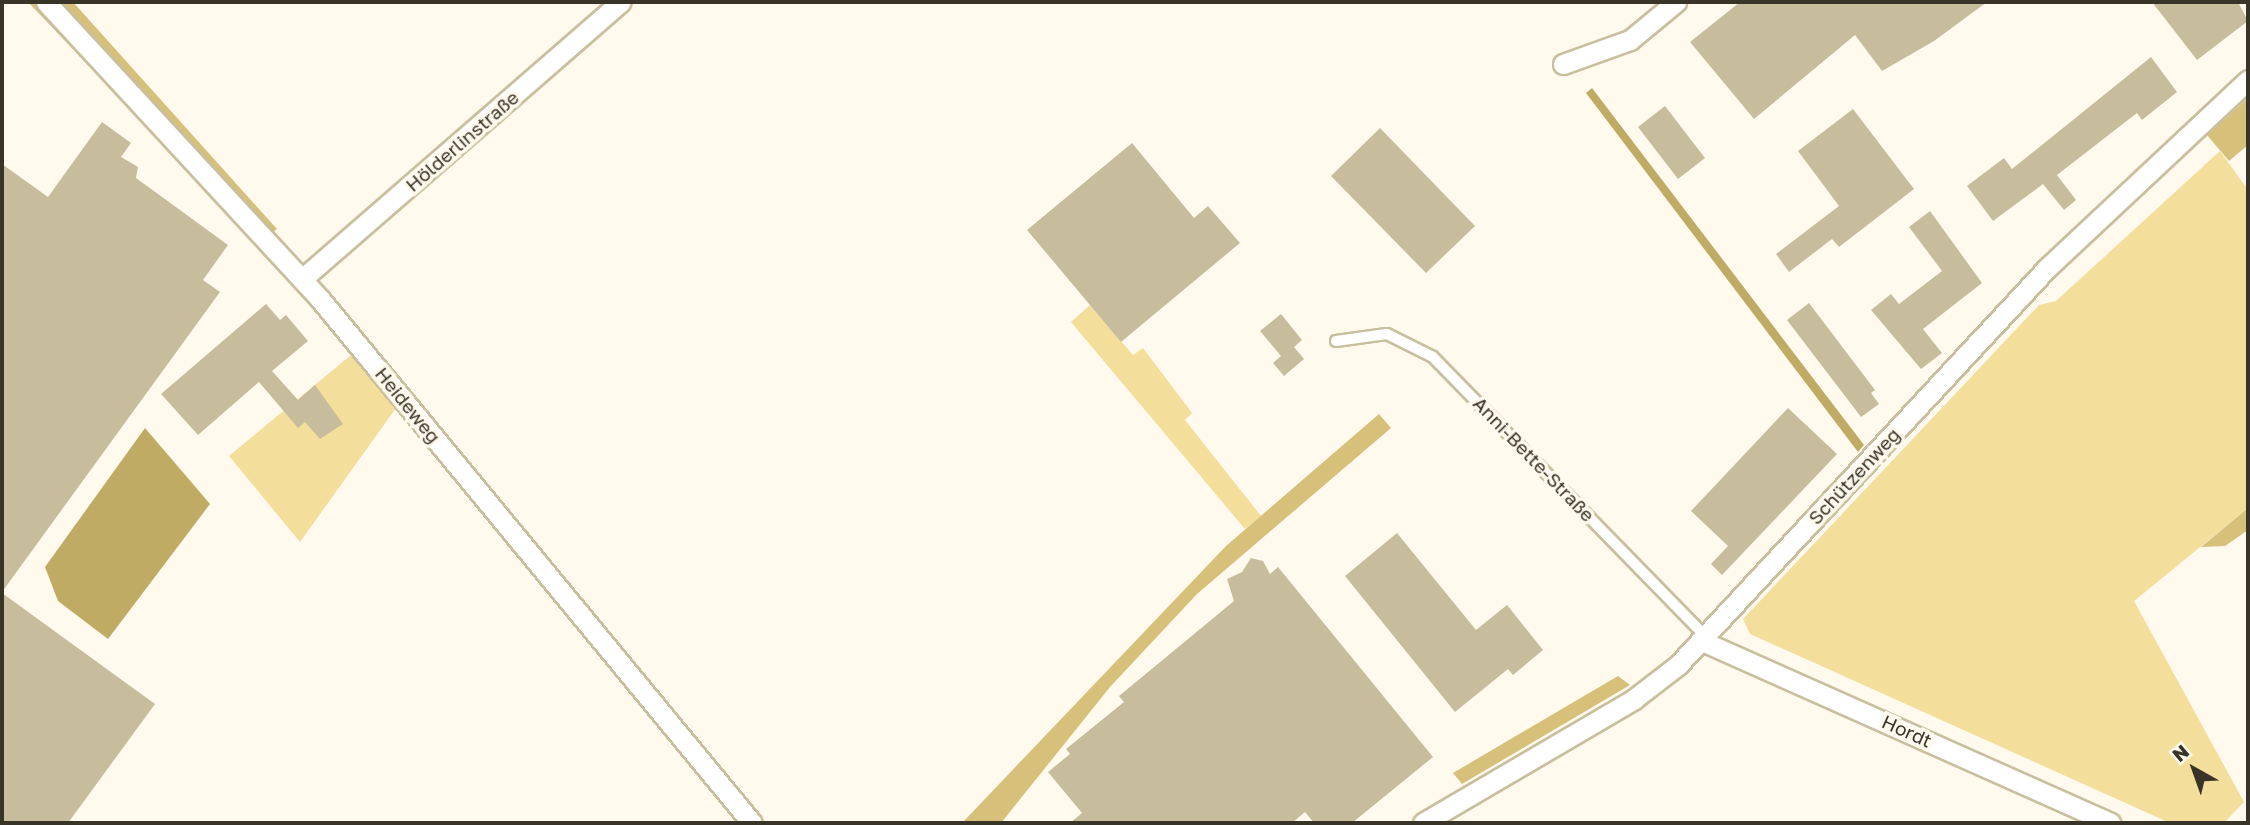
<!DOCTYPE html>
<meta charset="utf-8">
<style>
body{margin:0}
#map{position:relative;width:2250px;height:825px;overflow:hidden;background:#fffaed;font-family:"Golos Text",sans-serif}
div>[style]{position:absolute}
.green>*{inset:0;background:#f3de9c}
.forest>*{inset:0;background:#d6c07a}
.water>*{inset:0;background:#c0ab65}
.building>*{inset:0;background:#c7bd9d}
.roads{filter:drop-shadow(2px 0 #c9bf9e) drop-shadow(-2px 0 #c9bf9e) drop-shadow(0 2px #c9bf9e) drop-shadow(0 -2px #c9bf9e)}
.lane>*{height:10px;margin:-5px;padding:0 5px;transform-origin:5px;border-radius:5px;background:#fff}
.street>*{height:19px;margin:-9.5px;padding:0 9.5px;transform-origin:9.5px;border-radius:9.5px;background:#fff}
span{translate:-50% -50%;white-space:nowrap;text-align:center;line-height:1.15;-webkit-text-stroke:7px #fffaed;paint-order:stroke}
.street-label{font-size:19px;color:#383427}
.frame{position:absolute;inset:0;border:4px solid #383427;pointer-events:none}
.north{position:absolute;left:2159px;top:734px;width:70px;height:70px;-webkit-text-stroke:5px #fffaed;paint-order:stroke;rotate:320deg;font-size:19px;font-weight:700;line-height:28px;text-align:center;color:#383427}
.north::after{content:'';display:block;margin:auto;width:24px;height:32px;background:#383427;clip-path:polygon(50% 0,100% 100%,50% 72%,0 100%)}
</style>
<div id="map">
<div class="green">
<i style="clip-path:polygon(2220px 151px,2248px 190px,2248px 508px,2134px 601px,2244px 802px,2224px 823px,2170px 823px,1750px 634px,1743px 619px,2039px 305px,2056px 301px)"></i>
<i style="clip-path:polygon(1090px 305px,1133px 355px,1143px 348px,1192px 413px,1185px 420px,1261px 516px,1245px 529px,1071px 322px)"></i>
<i style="clip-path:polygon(351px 355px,396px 408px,300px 542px,229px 456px)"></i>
</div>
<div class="forest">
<i style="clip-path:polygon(28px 2px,73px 2px,277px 229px,258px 243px)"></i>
<i style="clip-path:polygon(2248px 98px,2248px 145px,2229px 161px,2207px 135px)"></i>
<i style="clip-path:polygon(1379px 414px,1391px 428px,1197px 594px,1110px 687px,1001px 823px,962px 823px,1226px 546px)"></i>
<i style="clip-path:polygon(2248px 508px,2248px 530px,2225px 546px,2201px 547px)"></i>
<i style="clip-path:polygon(1618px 676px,1630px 685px,1462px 784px,1453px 773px)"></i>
</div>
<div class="water">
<i style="clip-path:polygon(1592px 88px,1864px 445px,1858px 452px,1586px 93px)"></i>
<i style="clip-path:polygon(145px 428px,210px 504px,108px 639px,58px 601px,45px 567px)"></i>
</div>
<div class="building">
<i style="clip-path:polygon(1740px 2px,1987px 2px,1934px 41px,1882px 71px,1855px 35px,1754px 119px,1690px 42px)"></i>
<i style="clip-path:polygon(2152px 2px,2238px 2px,2248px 21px,2197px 60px)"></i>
<i style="clip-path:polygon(2151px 57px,2177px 92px,2142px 120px,2137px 113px,2057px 175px,2076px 200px,2064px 210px,2043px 184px,1993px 221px,1967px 186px,2004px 158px,2012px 169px)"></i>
<i style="clip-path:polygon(1665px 106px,1705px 158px,1678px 179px,1638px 127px)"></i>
<i style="clip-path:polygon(1853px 109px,1914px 189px,1839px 247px,1832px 239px,1789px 272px,1776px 254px,1839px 206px,1798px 151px)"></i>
<i style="clip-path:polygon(102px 122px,131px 143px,121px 157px,138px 167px,136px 178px,228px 245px,203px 280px,220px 292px,2px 592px,2px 164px,48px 197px)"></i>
<i style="clip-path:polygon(1380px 128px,1475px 226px,1426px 273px,1331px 176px)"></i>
<i style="clip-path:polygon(1132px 143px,1194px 218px,1208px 206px,1240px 243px,1121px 342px,1027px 230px)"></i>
<i style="clip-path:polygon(1930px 211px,1982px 283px,1923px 329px,1942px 353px,1921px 369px,1871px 310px,1891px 294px,1899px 304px,1942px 271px,1909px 227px)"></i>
<i style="clip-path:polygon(1809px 303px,1875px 390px,1871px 393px,1879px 404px,1861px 417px,1787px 320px)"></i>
<i style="clip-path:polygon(266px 304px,280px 320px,286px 315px,308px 341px,272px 371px,298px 400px,315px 385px,343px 424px,320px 439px,305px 422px,298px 428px,259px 382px,198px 435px,161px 394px)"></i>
<i style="clip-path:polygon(1281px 314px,1302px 340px,1294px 347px,1304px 359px,1284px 376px,1273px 363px,1281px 356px,1260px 331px)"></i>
<i style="clip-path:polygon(1788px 408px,1837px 454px,1722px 575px,1711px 564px,1728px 546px,1691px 511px)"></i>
<i style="clip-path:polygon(1397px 533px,1476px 630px,1507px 605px,1543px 650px,1513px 675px,1508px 669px,1455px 712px,1345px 576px)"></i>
<i style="clip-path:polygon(1251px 558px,1263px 561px,1270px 574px,1278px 567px,1433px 757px,1352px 823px,1314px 823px,1305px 812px,1292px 823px,1070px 823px,1082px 813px,1048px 772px,1070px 754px,1066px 749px,1124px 702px,1119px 696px,1234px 601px,1227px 579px,1242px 572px)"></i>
<i style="clip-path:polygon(2px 593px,155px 704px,68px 823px,2px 823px)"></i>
</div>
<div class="roads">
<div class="lane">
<i style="left:1336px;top:341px;width:51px;rotate:-7.8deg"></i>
<i style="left:1387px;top:334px;width:51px;rotate:26.6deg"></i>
<i style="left:1433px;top:357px;width:391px;rotate:45.7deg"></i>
</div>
<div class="street">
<i style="left:46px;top:2px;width:404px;rotate:47.3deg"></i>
<i style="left:320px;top:299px;width:679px;rotate:50.5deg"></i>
<i style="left:1563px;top:64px;width:71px;rotate:-19.7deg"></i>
<i style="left:1630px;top:40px;width:60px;rotate:-39.6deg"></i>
<i style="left:302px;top:279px;width:422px;rotate:-41deg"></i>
<i style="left:1702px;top:641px;width:447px;rotate:24deg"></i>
<i style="left:1423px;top:823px;width:245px;rotate:-30.4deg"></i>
<i style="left:1634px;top:699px;width:56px;rotate:-37.7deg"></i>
<i style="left:1678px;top:665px;width:542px;rotate:-47.09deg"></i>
<i style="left:2047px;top:268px;width:275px;rotate:-43.1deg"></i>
</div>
</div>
<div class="street-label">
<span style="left:462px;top:141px;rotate:-41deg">Hölderlinstraße</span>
<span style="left:408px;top:405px;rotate:51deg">Heideweg</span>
<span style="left:1534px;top:459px;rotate:46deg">Anni-Bette-Straße</span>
<span style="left:1854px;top:476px;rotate:-47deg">Schützenweg</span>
<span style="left:1907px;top:731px;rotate:24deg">Hordt</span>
</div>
<div class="frame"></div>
<div class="north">N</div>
</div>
